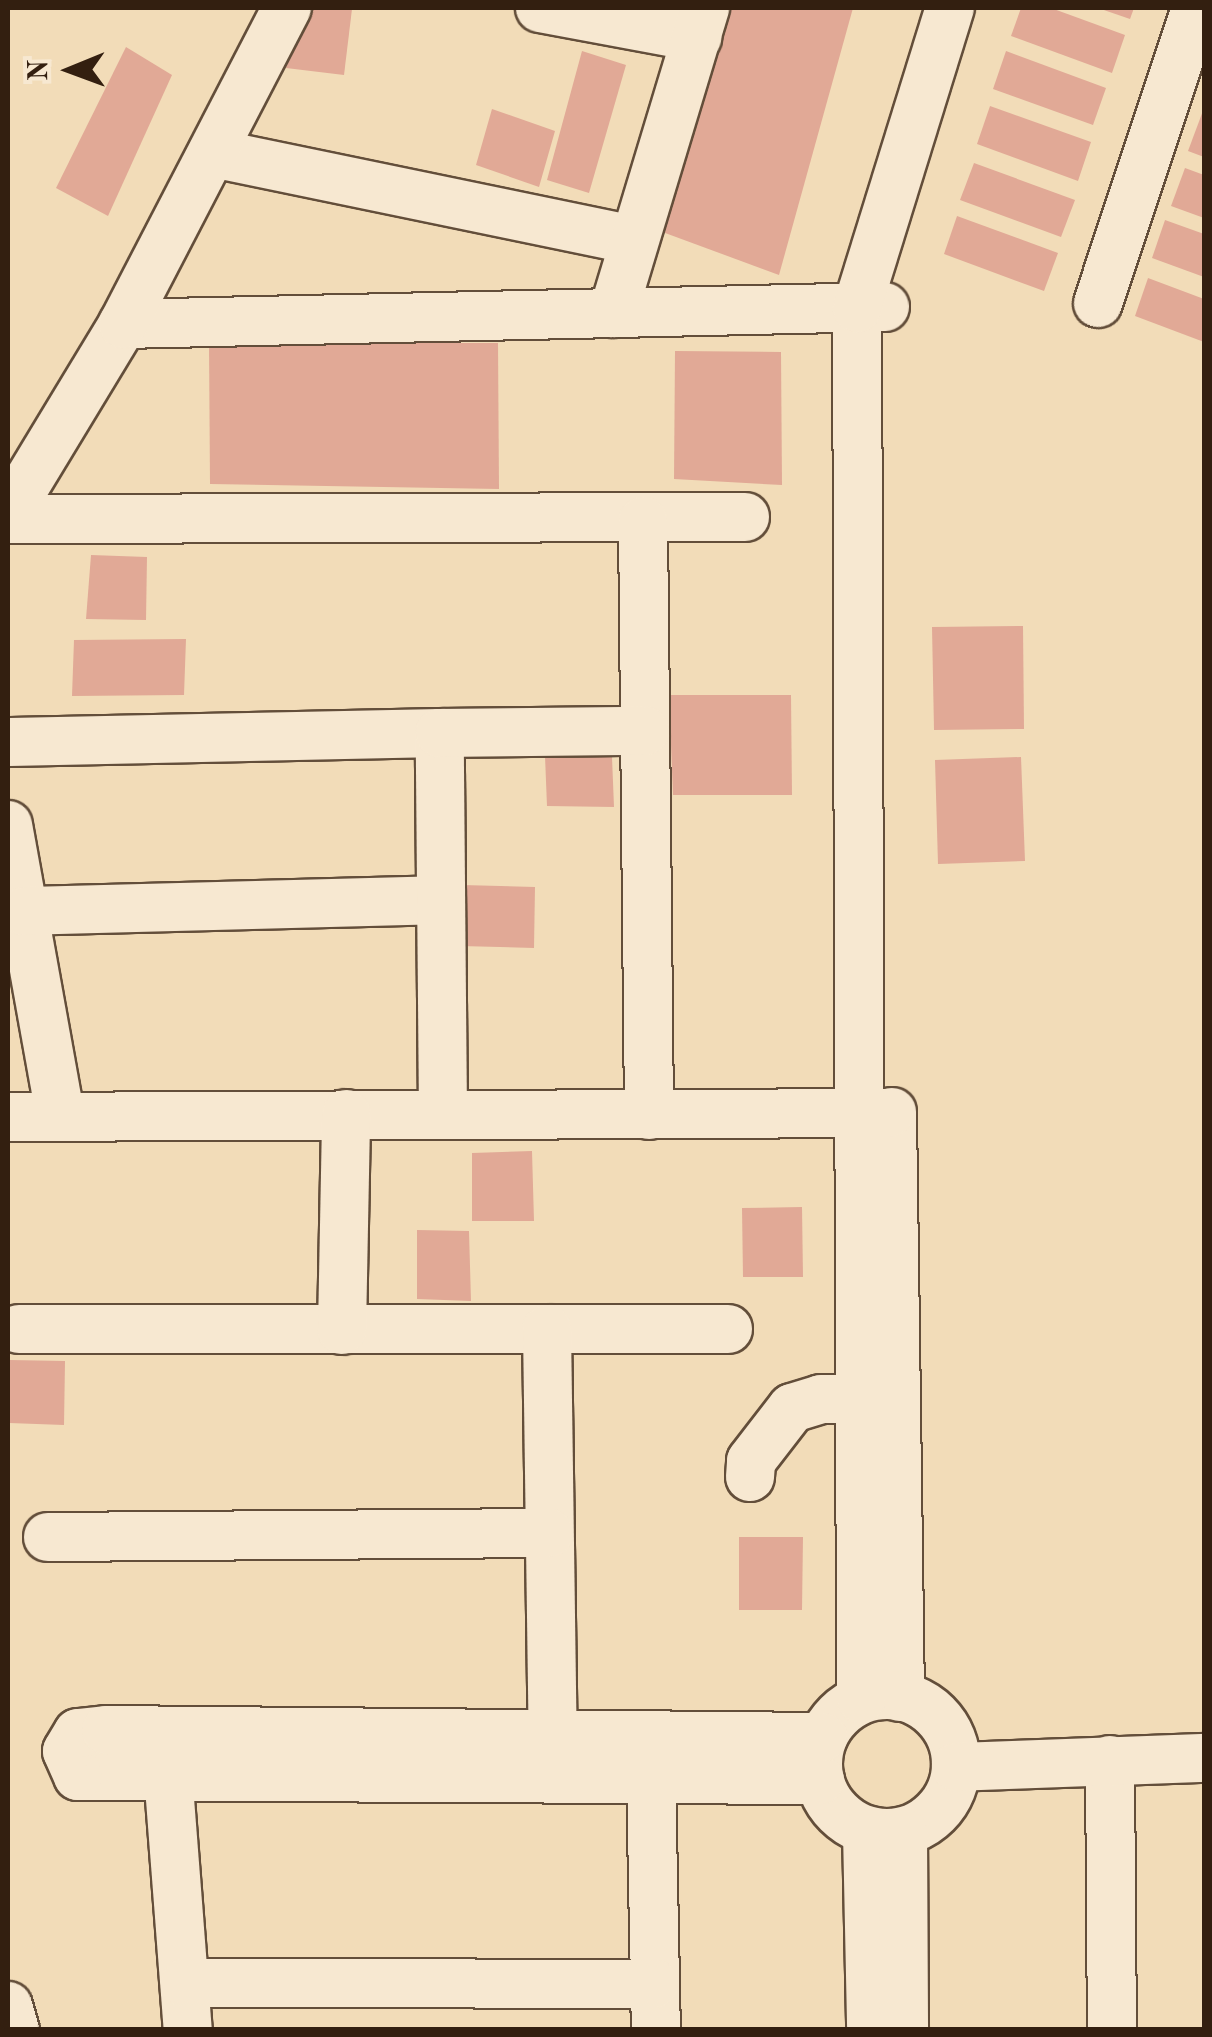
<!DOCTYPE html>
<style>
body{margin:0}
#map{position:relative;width:1212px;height:2037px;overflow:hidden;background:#f2dcb8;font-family:"Old Standard TT",serif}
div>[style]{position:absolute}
.building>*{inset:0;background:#e1a996}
.roads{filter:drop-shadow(2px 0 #634e3a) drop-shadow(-2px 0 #634e3a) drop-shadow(0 2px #634e3a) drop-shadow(0 -2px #634e3a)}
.minor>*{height:48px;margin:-24px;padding:0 24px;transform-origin:24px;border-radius:24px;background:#f7e8d1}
.minor>.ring{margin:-24px;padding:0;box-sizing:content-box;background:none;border:48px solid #f7e8d1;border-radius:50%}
span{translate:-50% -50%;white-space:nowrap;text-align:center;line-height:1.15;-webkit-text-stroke:10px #f7e8d1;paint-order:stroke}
.frame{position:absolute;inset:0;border:10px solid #331f10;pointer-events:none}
.north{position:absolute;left:20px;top:20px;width:100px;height:100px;-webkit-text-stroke:8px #f7e8d1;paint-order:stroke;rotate:269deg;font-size:28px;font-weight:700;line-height:40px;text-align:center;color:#331f10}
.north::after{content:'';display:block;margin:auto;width:35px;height:45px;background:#331f10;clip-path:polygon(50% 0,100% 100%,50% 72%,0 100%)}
</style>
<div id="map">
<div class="building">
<i style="clip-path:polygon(293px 8px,352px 9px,344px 75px,286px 68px)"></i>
<i style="clip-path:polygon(721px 8px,853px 8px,779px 275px,657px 230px)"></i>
<i style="clip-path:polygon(1021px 8px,1051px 8px,1125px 35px,1112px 73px,1011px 36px)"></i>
<i style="clip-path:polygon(1098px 8px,1134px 8px,1130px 19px)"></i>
<i style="clip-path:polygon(126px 47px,172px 75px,108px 216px,56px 188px)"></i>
<i style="clip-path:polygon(582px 51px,626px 65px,589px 193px,547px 180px)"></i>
<i style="clip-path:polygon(1006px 51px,1106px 88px,1093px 125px,993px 89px)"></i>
<i style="clip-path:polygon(990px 106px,1091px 142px,1078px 181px,977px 144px)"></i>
<i style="clip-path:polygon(1204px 108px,1204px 157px,1188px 151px)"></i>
<i style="clip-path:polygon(492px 109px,555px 131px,539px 187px,476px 165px)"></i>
<i style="clip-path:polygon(974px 163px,1075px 200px,1061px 237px,960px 200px)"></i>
<i style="clip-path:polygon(1185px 168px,1204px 175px,1204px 218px,1171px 206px)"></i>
<i style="clip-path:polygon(957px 216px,1058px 253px,1044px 291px,944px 254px)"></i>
<i style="clip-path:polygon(1165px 220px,1204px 234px,1204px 277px,1152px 258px)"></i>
<i style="clip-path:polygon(1148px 278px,1204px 299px,1204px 342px,1135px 316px)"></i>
<i style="clip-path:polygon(209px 343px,498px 343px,499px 489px,210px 484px)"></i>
<i style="clip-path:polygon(675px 351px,781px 352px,782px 485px,674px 479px)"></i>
<i style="clip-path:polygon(91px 555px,147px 557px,146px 620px,86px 619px)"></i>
<i style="clip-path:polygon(1023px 626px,1024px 729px,934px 730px,932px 627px)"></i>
<i style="clip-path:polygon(186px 639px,184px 695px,72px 696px,74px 640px)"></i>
<i style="clip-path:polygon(669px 695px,791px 695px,792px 795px,673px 795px)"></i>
<i style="clip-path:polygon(545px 756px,612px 757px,614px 807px,547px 806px)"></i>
<i style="clip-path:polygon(1021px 757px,1025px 861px,938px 864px,935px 760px)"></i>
<i style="clip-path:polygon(462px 885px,535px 887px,534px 948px,460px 946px)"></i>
<i style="clip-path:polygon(532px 1151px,534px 1221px,472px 1221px,472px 1153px)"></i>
<i style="clip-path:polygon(802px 1207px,803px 1277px,743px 1277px,742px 1208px)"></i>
<i style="clip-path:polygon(417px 1230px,469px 1231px,471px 1301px,417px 1299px)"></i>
<i style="clip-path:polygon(10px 1360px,65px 1361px,64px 1425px,9px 1423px)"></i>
<i style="clip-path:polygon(739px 1537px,803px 1537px,802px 1610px,739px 1610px)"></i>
</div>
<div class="roads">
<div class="minor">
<i style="left:540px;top:8px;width:160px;rotate:10.5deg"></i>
<i style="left:213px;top:153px;width:430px;rotate:11.7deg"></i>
<i style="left:1098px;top:303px;width:311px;rotate:-71.6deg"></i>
<i style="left:613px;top:313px;width:319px;rotate:-73.2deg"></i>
<i style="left:123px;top:324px;width:762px;rotate:-1.28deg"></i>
<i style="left:8px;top:514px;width:222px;rotate:-58.8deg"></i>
<i style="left:123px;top:324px;width:356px;rotate:-62.6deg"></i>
<i style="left:8px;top:519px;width:737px;rotate:-0.16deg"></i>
<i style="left:643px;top:521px;width:594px;rotate:89.42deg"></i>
<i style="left:8px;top:742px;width:432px;rotate:-1.2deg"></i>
<i style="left:8px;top:825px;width:294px;rotate:79.8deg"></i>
<i style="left:24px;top:911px;width:417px;rotate:-1.5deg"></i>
<i style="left:892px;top:1112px;width:585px;rotate:89.22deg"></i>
<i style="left:443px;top:1114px;width:381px;rotate:-90.5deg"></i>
<i style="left:440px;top:733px;width:205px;rotate:-0.6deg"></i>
<i style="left:8px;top:1117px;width:881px;rotate:-0.26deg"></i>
<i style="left:19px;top:1329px;width:709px"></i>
<i style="left:547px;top:1329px;width:437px;rotate:89.2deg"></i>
<i style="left:342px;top:1330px;width:216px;rotate:-88.9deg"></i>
<i style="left:750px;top:1477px;width:16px;rotate:-86deg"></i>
<i style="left:751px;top:1461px;width:67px;rotate:-52.3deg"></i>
<i style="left:792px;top:1408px;width:30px;rotate:-17deg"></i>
<i style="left:821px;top:1399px;width:39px"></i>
<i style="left:48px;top:1537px;width:501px;rotate:-0.46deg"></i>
<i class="ring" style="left:818px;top:1695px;width:90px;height:90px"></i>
<i style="left:861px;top:1699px;width:1391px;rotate:-90.16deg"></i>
<i style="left:857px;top:308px;width:314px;rotate:-72.8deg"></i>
<i style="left:1110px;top:1760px;width:270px;rotate:89.6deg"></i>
<i style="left:956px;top:1767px;width:248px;rotate:-2.1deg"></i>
<i style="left:168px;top:1773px;width:258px;rotate:85.6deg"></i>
<i style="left:651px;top:1776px;width:254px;rotate:88.9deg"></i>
<i style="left:820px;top:1780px;width:742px;rotate:-179.69deg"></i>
<i style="left:78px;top:1776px;width:27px;rotate:-114deg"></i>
<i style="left:67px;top:1751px;width:21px;rotate:-59deg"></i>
<i style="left:78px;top:1733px;width:28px;rotate:-6deg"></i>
<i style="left:106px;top:1730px;width:717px;rotate:0.56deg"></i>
<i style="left:867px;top:1831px;width:199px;rotate:88.8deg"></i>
<i style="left:903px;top:1832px;width:198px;rotate:89.7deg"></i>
<i style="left:185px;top:1983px;width:469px;rotate:0.1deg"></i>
<i style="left:8px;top:2006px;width:25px;rotate:74deg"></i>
</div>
</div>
<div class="frame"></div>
<div class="north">N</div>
</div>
